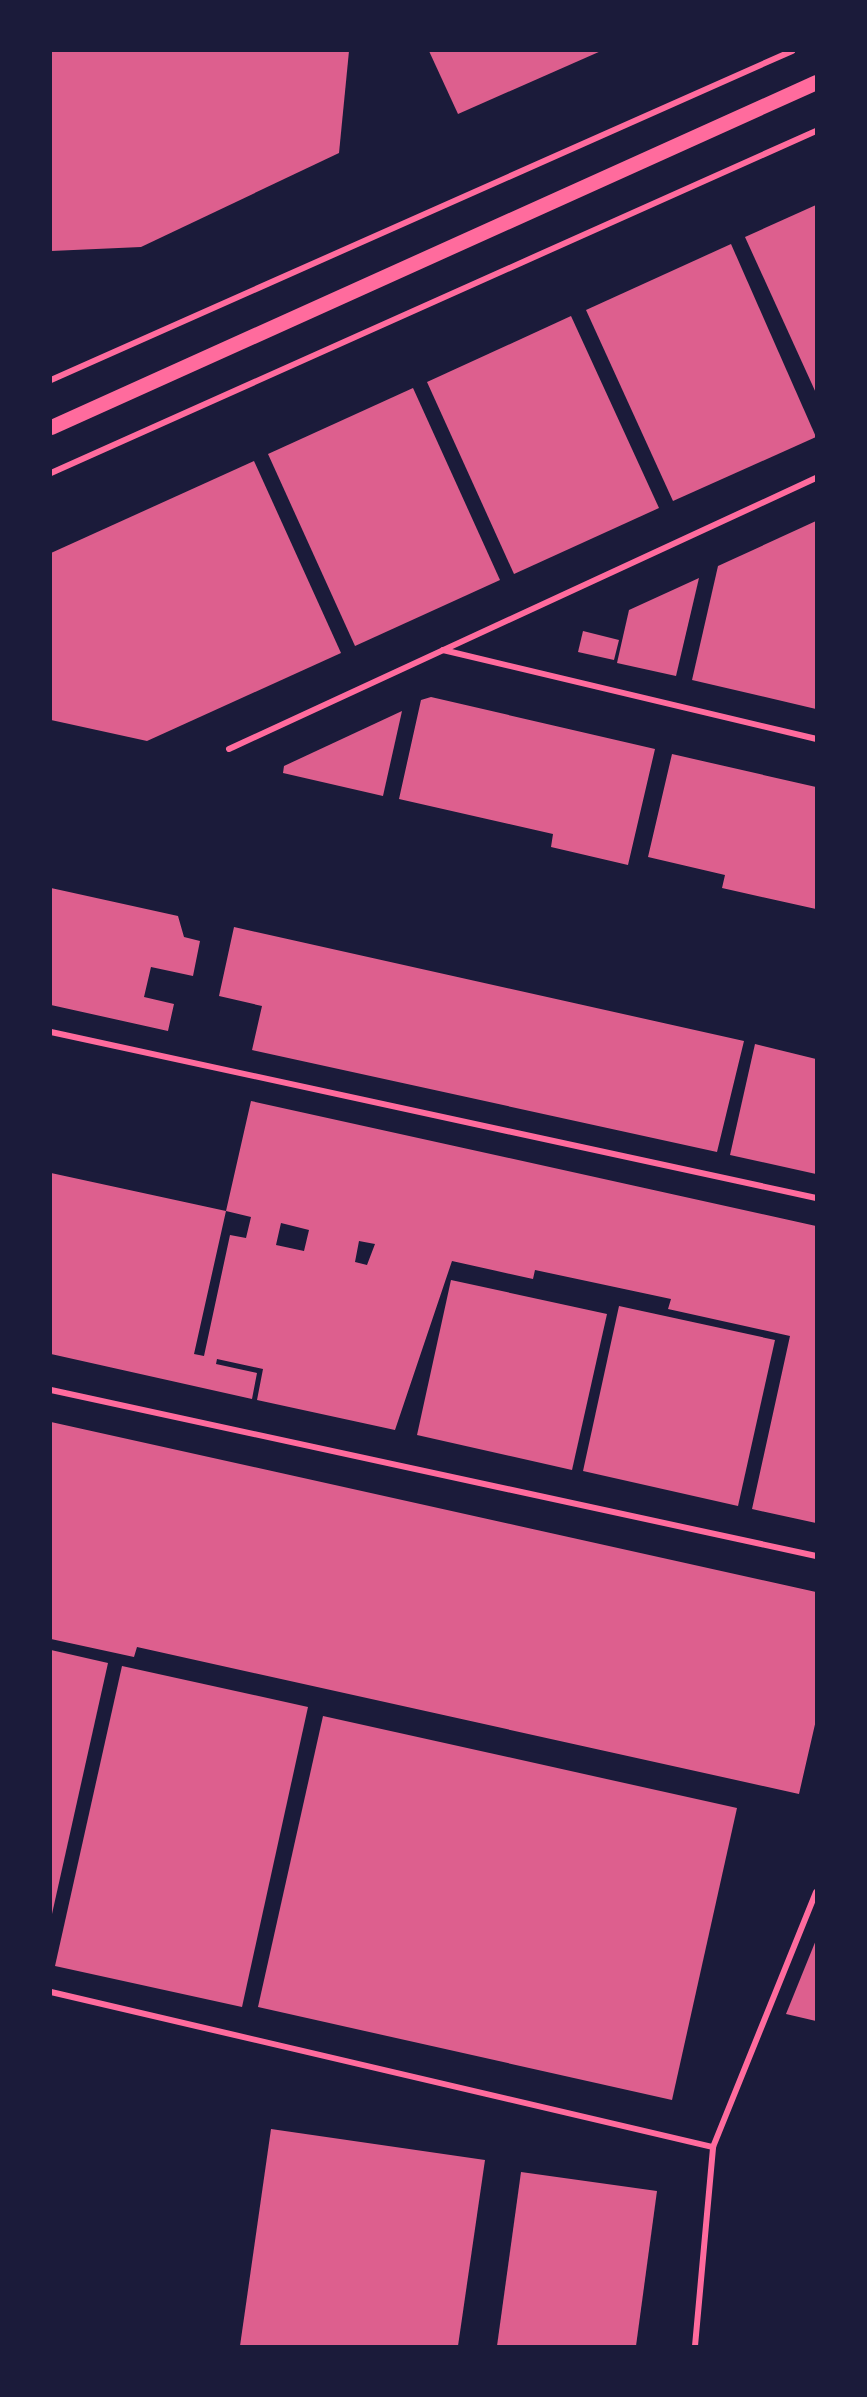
<!DOCTYPE html>
<style>
body{margin:0}
#map{position:relative;width:867px;height:2397px;overflow:hidden;background:#1b1b3a;font-family:"Asap Condensed",sans-serif}
div>[style]{position:absolute}
.building>*{inset:0;background:#dd5f8e}
.minor>*{height:6px;margin:-3px;padding:0 3px;transform-origin:3px;border-radius:3px;background:#ff6b9d}
.primary>*{height:15px;margin:-7.5px;padding:0 7.5px;transform-origin:7.5px;border-radius:7.5px;background:#ff6b9d}
span{translate:-50% -50%;white-space:nowrap;text-align:center;line-height:1.15;-webkit-text-stroke:6px #1b1b3a;paint-order:stroke}
.frame{position:absolute;inset:0;border:52px solid #1b1b3a;pointer-events:none}
</style>
<div id="map">
<div class="building">
<i style="clip-path:polygon(51px 51px,349px 51px,339px 153px,141px 247px,51px 251px)"></i>
<i style="clip-path:polygon(429px 51px,601px 51px,458px 114px)"></i>
<i style="clip-path:polygon(816px 205px,816px 393px,745px 237px)"></i>
<i style="clip-path:polygon(731px 244px,816px 437px,673px 501px,586px 310px)"></i>
<i style="clip-path:polygon(571px 316px,659px 508px,514px 574px,427px 382px)"></i>
<i style="clip-path:polygon(413px 388px,500px 580px,355px 646px,268px 454px)"></i>
<i style="clip-path:polygon(254px 461px,341px 653px,147px 741px,51px 720px,51px 553px)"></i>
<i style="clip-path:polygon(816px 521px,816px 709px,692px 680px,718px 566px)"></i>
<i style="clip-path:polygon(699px 578px,676px 676px,617px 663px,629px 610px)"></i>
<i style="clip-path:polygon(583px 631px,619px 640px,614px 660px,578px 652px)"></i>
<i style="clip-path:polygon(431px 697px,655px 749px,628px 865px,551px 847px,553px 834px,399px 799px,421px 700px)"></i>
<i style="clip-path:polygon(402px 711px,383px 796px,283px 773px,284px 766px)"></i>
<i style="clip-path:polygon(672px 754px,816px 787px,816px 909px,722px 888px,725px 875px,648px 857px)"></i>
<i style="clip-path:polygon(51px 888px,178px 916px,184px 937px,200px 941px,193px 976px,151px 967px,144px 997px,174px 1004px,168px 1031px,51px 1005px)"></i>
<i style="clip-path:polygon(234px 927px,744px 1041px,717px 1152px,252px 1050px,262px 1006px,219px 996px)"></i>
<i style="clip-path:polygon(755px 1044px,816px 1059px,816px 1174px,730px 1155px)"></i>
<i style="clip-path:polygon(evenodd,251px 1101px,816px 1226px,816px 1523px,752px 1509px,790px 1336px,668px 1309px,671px 1299px,535px 1270px,533px 1279px,452px 1261px,395px 1430px,257px 1400px,263px 1369px,217px 1359px,216px 1364px,257px 1373px,252px 1399px,51px 1354px,51px 1173px,226px 1211px,194px 1354px,204px 1356px,230px 1235px,246px 1238px,251px 1217px,226px 1211px,251px 1101px,281px 1223px,309px 1230px,304px 1251px,276px 1245px,281px 1223px,251px 1101px,359px 1241px,375px 1244px,367px 1265px,355px 1262px,359px 1241px)"></i>
<i style="clip-path:polygon(451px 1280px,607px 1314px,572px 1470px,417px 1435px)"></i>
<i style="clip-path:polygon(619px 1306px,775px 1340px,738px 1506px,583px 1471px)"></i>
<i style="clip-path:polygon(51px 1422px,816px 1592px,816px 1720px,799px 1794px,137px 1647px,134px 1657px,51px 1639px)"></i>
<i style="clip-path:polygon(51px 1650px,108px 1663px,52px 1914px,51px 1914px)"></i>
<i style="clip-path:polygon(122px 1666px,308px 1707px,242px 2007px,55px 1966px)"></i>
<i style="clip-path:polygon(323px 1716px,737px 1808px,672px 2100px,258px 2007px)"></i>
<i style="clip-path:polygon(816px 1940px,816px 2021px,786px 2014px)"></i>
<i style="clip-path:polygon(271px 2129px,485px 2160px,458px 2346px,240px 2346px)"></i>
<i style="clip-path:polygon(521px 2172px,657px 2191px,636px 2346px,497px 2346px)"></i>
</div>
<div class="minor">
<i style="left:51px;top:380px;width:811px;rotate:-23.94deg"></i>
<i style="left:51px;top:473px;width:838px;rotate:-24.09deg"></i>
<i style="left:443px;top:650px;width:383px;rotate:13.4deg"></i>
<i style="left:229px;top:749px;width:647px;rotate:-24.78deg"></i>
<i style="left:51px;top:1032px;width:783px;rotate:12.24deg"></i>
<i style="left:51px;top:1390px;width:783px;rotate:12.24deg"></i>
<i style="left:51px;top:1992px;width:680px;rotate:13.18deg"></i>
<i style="left:695px;top:2346px;width:200px;rotate:-84.8deg"></i>
<i style="left:713px;top:2147px;width:275px;rotate:-68deg"></i>
</div>
<div class="primary">
<i style="left:51px;top:427px;width:839px;rotate:-24.27deg"></i>
</div>
<div class="frame"></div>
</div>
